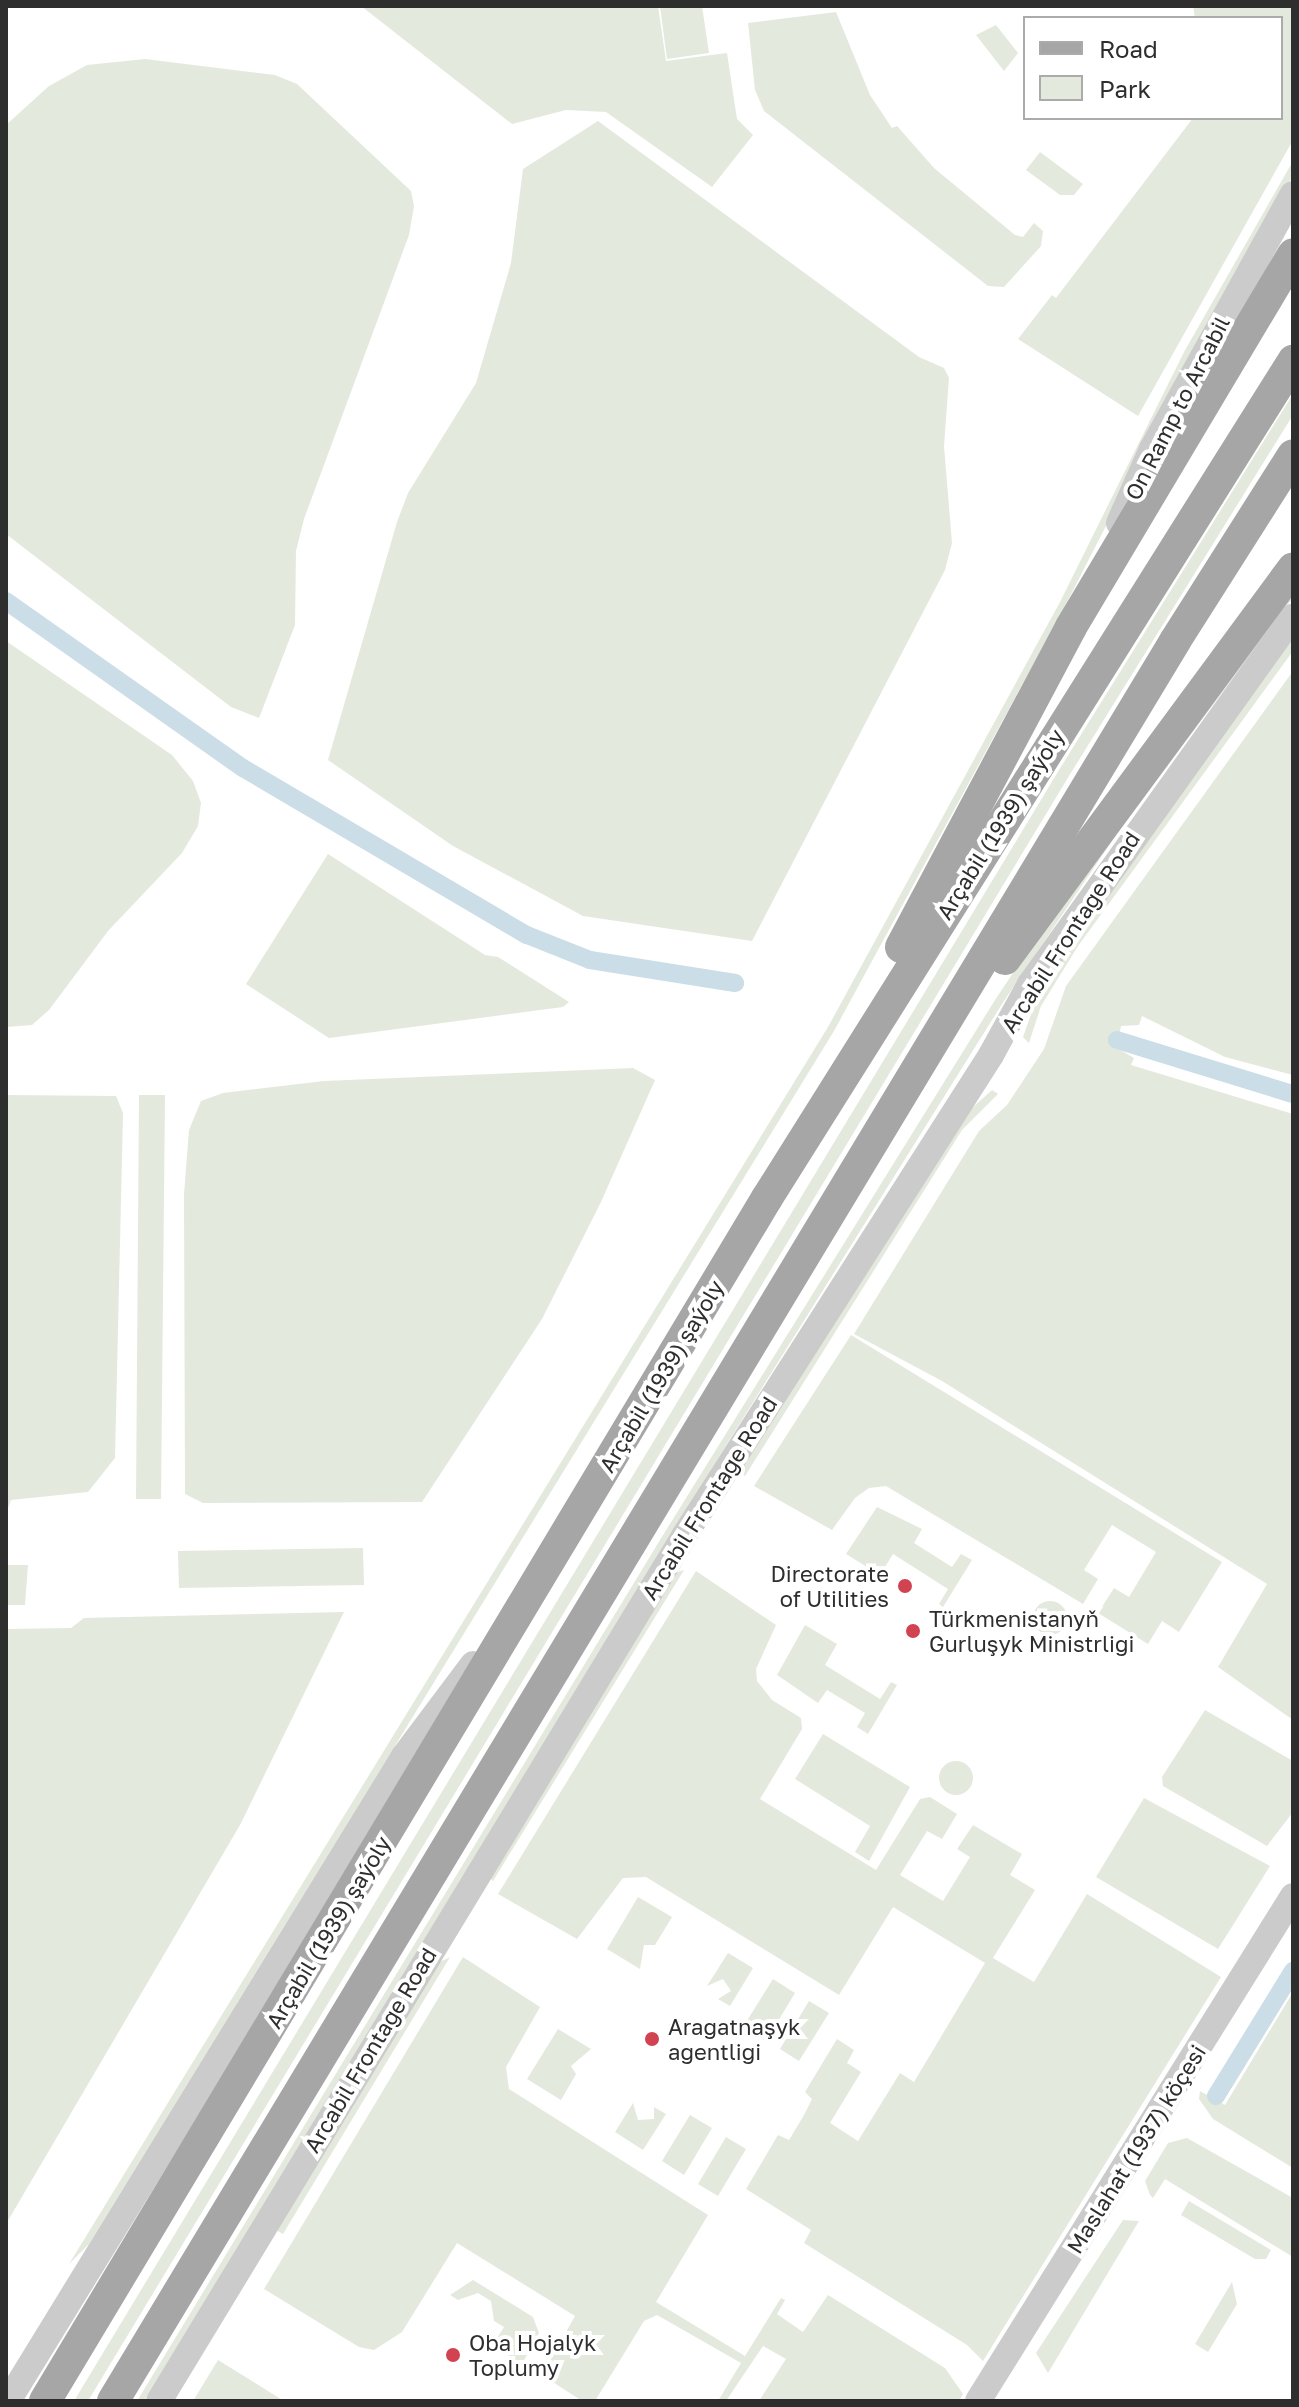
<!DOCTYPE html>
<meta charset="utf-8">
<style>
body{margin:0}
#map{position:relative;width:1299px;height:2407px;overflow:hidden;background:#fff;font-family:"Golos Text",sans-serif}
div>[style]{position:absolute}
.green>*{inset:0;background:#e4e9dd}
.round{border-radius:50%}
.canal>*{height:18px;margin:-9px;padding:0 9px;transform-origin:9px;border-radius:9px;background:#cbdde7}
.minor>*{height:26px;margin:-13px;padding:0 13px;transform-origin:13px;border-radius:13px;background:#cbcbcb}
.major>*{height:32px;margin:-16px;padding:0 16px;transform-origin:16px;border-radius:16px;background:#a6a6a6}
.dots>*{width:22px;height:22px;translate:-50% -50%;box-sizing:border-box;border:4px solid #fff;border-radius:50%}
span{translate:-50% -50%;white-space:nowrap;text-align:center;line-height:1.15;-webkit-text-stroke:8px #fff;paint-order:stroke}
.street-label{font-size:22px;color:#2e2e2e}
.poi-label{font-size:22px;color:#2e2e2e}
.right{translate:-100% -50%;text-align:right}
.left{translate:0 -50%;text-align:left}
.frame{position:absolute;inset:0;border:8px solid #2e2e2e;pointer-events:none}
.legend{position:absolute;left:1023px;top:16px;width:260px;height:104px;box-sizing:border-box;background:#fff;border:2px solid #ababab;margin:0;padding:10px 14px;list-style:none;font-size:24px;color:#2e2e2e}
.legend li{display:flex;align-items:center;gap:16px;height:40px}
.legend b{width:40px;border:2px solid #ababab}
</style>
<div id="map">
<div class="green">
<i style="clip-path:polygon(361px 6px,658px 6px,666px 61px,727px 53px,737px 119px,753px 135px,712px 187px,606px 112px,566px 110px,512px 124px)"></i>
<i style="clip-path:polygon(660px 6px,702px 6px,709px 53px,667px 59px)"></i>
<i style="clip-path:polygon(1193px 6px,1293px 6px,1293px 140px,1138px 416px,1018px 339px,1052px 295px,1056px 298px,1193px 118px,1281px 118px,1281px 18px,1195px 18px)"></i>
<i style="clip-path:polygon(836px 12px,870px 95px,892px 128px,897px 126px,934px 168px,1015px 235px,1023px 237px,1034px 223px,1043px 231px,1041px 246px,1004px 287px,988px 286px,764px 111px,755px 90px,748px 23px)"></i>
<i style="clip-path:polygon(996px 25px,1018px 53px,1004px 71px,976px 35px)"></i>
<i style="clip-path:polygon(145px 59px,275px 75px,297px 84px,411px 191px,414px 206px,409px 235px,304px 519px,296px 551px,295px 625px,259px 718px,231px 707px,6px 534px,6px 125px,49px 86px,87px 65px)"></i>
<i style="clip-path:polygon(598px 121px,919px 357px,944px 368px,949px 378px,944px 446px,952px 543px,945px 570px,752px 941px,583px 916px,453px 846px,328px 760px,397px 522px,408px 493px,476px 383px,511px 263px,523px 169px)"></i>
<i style="clip-path:polygon(1040px 152px,1083px 184px,1074px 195px,1060px 195px,1026px 170px)"></i>
<i style="clip-path:polygon(1293px 161px,1293px 176px,1238px 268px,1066px 604px,834px 1031px,89px 2244px,69px 2264px,828px 1027px,1060px 602px,1184px 352px)"></i>
<i style="clip-path:polygon(1293px 394px,1293px 415px,1069px 776px,88px 2401px,74px 2401px,1059px 770px)"></i>
<i style="clip-path:polygon(1293px 586px,1293px 598px,1118px 832px,1002px 1004px,665px 1543px,144px 2401px,137px 2401px,660px 1540px,995px 1000px,1053px 913px)"></i>
<i style="clip-path:polygon(1293px 638px,1293px 651px,1078px 946px,1041px 1006px,1029px 1043px,1023px 1037px,1041px 986px)"></i>
<i style="clip-path:polygon(6px 641px,172px 755px,193px 781px,201px 803px,198px 826px,182px 853px,108px 931px,49px 1010px,32px 1025px,6px 1027px)"></i>
<i style="clip-path:polygon(1293px 671px,1293px 1075px,1225px 1057px,1142px 1016px,1139px 1025px,1121px 1026px,1117px 1048px,1134px 1058px,1131px 1065px,1293px 1114px,1293px 1720px,1218px 1667px,1267px 1584px,942px 1381px,854px 1334px,979px 1131px,1007px 1105px,1044px 1049px,1066px 986px)"></i>
<i style="clip-path:polygon(328px 854px,485px 955px,498px 957px,569px 1002px,563px 1007px,329px 1038px,246px 984px)"></i>
<i style="clip-path:polygon(633px 1068px,655px 1080px,601px 1202px,542px 1319px,422px 1502px,203px 1503px,185px 1494px,184px 1194px,189px 1130px,201px 1101px,223px 1093px,324px 1081px)"></i>
<i style="clip-path:polygon(992px 1090px,998px 1094px,962px 1130px,745px 1476px,739px 1473px,972px 1108px)"></i>
<i style="clip-path:polygon(6px 1095px,116px 1096px,123px 1113px,115px 1458px,88px 1492px,11px 1500px,6px 1513px)"></i>
<i style="clip-path:polygon(139px 1095px,165px 1095px,161px 1499px,136px 1499px)"></i>
<i style="clip-path:polygon(851px 1335px,1222px 1562px,1179px 1632px,1162px 1621px,1148px 1644px,1098px 1613px,1114px 1588px,1129px 1597px,1156px 1552px,1112px 1525px,1084px 1570px,1098px 1579px,1083px 1604px,886px 1486px,869px 1488px,855px 1498px,832px 1530px,754px 1486px)"></i>
<i style="clip-path:polygon(877px 1507px,922px 1529px,914px 1543px,952px 1567px,961px 1554px,972px 1560px,943px 1607px,939px 1604px,948px 1589px,893px 1554px,880px 1575px,846px 1554px)"></i>
<i style="clip-path:polygon(363px 1548px,364px 1585px,179px 1588px,178px 1551px)"></i>
<i style="clip-path:polygon(6px 1565px,28px 1565px,25px 1605px,6px 1605px)"></i>
<i style="clip-path:polygon(684px 1570px,493px 1881px,490px 1878px,674px 1573px)"></i>
<i style="clip-path:polygon(696px 1571px,776px 1625px,756px 1669px,757px 1681px,772px 1700px,801px 1718px,802px 1729px,760px 1799px,876px 1870px,920px 1799px,930px 1797px,957px 1814px,942px 1839px,927px 1831px,900px 1875px,943px 1901px,970px 1857px,957px 1849px,973px 1825px,1022px 1854px,1010px 1875px,1035px 1890px,993px 1958px,1034px 1982px,1087px 1894px,1221px 1977px,983px 2361px,967px 2345px,804px 2243px,811px 2230px,746px 2189px,778px 2135px,789px 2140px,804px 2115px,812px 2099px,805px 2092px,837px 2039px,854px 2050px,847px 2063px,861px 2072px,830px 2123px,858px 2141px,900px 2073px,914px 2082px,985px 1963px,893px 1907px,839px 1995px,646px 1877px,623px 1878px,577px 1939px,498px 1894px)"></i>
<i class="round" style="left:1033px;top:1601px;width:34px;height:34px"></i>
<i style="clip-path:polygon(344px 1612px,240px 1825px,6px 2224px,6px 1629px,71px 1628px,84px 1618px)"></i>
<i style="clip-path:polygon(805px 1625px,837px 1644px,825px 1665px,880px 1699px,891px 1682px,897px 1685px,868px 1734px,857px 1727px,865px 1713px,827px 1690px,818px 1703px,777px 1675px)"></i>
<i style="clip-path:polygon(1205px 1710px,1293px 1761px,1293px 1812px,1267px 1846px,1163px 1786px,1162px 1777px)"></i>
<i style="clip-path:polygon(823px 1734px,910px 1787px,869px 1861px,855px 1852px,870px 1826px,795px 1779px)"></i>
<i class="round" style="left:939px;top:1761px;width:34px;height:34px"></i>
<i style="clip-path:polygon(1144px 1798px,1270px 1866px,1218px 1949px,1096px 1877px)"></i>
<i style="clip-path:polygon(638px 1897px,672px 1917px,655px 1945px,644px 1945px,640px 1969px,607px 1949px)"></i>
<i style="clip-path:polygon(728px 1953px,753px 1968px,730px 2006px,718px 1999px,731px 1991px,723px 1979px,707px 1986px)"></i>
<i style="clip-path:polygon(450px 1957px,283px 2234px,276px 2230px,438px 1963px)"></i>
<i style="clip-path:polygon(463px 1957px,540px 2007px,506px 2067px,509px 2089px,708px 2215px,656px 2302px,745px 2356px,781px 2298px,785px 2300px,777px 2314px,803px 2332px,828px 2295px,945px 2368px,963px 2394px,959px 2401px,759px 2401px,786px 2359px,763px 2346px,726px 2401px,718px 2401px,741px 2363px,657px 2315px,644px 2321px,595px 2401px,582px 2401px,542px 2375px,575px 2316px,457px 2243px,402px 2332px,374px 2350px,359px 2347px,264px 2289px)"></i>
<i style="clip-path:polygon(773px 1979px,795px 1993px,766px 2041px,743px 2027px)"></i>
<i style="clip-path:polygon(1293px 1992px,1293px 2168px,1213px 2119px,1199px 2099px,1200px 2091px,1225px 2105px)"></i>
<i style="clip-path:polygon(809px 2001px,829px 2013px,799px 2061px,780px 2049px)"></i>
<i style="clip-path:polygon(558px 2029px,591px 2049px,571px 2066px,576px 2074px,561px 2100px,527px 2079px)"></i>
<i style="clip-path:polygon(633px 2103px,638px 2120px,654px 2119px,654px 2107px,666px 2114px,643px 2150px,615px 2132px)"></i>
<i style="clip-path:polygon(690px 2115px,712px 2128px,684px 2175px,662px 2161px)"></i>
<i style="clip-path:polygon(726px 2137px,746px 2149px,718px 2196px,698px 2184px)"></i>
<i style="clip-path:polygon(1187px 2138px,1293px 2198px,1293px 2257px,1165px 2179px,1153px 2198px,1150px 2195px,1145px 2181px,1168px 2143px)"></i>
<i style="clip-path:polygon(1189px 2201px,1271px 2250px,1266px 2259px,1255px 2259px,1181px 2215px)"></i>
<i style="clip-path:polygon(1123px 2220px,1139px 2221px,1048px 2373px,1036px 2353px)"></i>
<i style="clip-path:polygon(473px 2280px,533px 2317px,539px 2333px,522px 2364px,493px 2345px,504px 2327px,494px 2321px,491px 2301px,478px 2293px,458px 2300px,450px 2295px)"></i>
<i style="clip-path:polygon(1232px 2282px,1237px 2304px,1208px 2352px,1195px 2344px)"></i>
<i style="clip-path:polygon(218px 2360px,284px 2401px,193px 2401px)"></i>
</div>
<div class="canal">
<i style="left:6px;top:601px;width:290px;rotate:35.2deg"></i>
<i style="left:243px;top:768px;width:329px;rotate:30.5deg"></i>
<i style="left:527px;top:935px;width:68px;rotate:21.6deg"></i>
<i style="left:590px;top:960px;width:147px;rotate:9deg"></i>
<i style="left:1117px;top:1040px;width:184px;rotate:17.1deg"></i>
<i style="left:1216px;top:2096px;width:147px;rotate:-58.4deg"></i>
</div>
<div class="minor">
<i style="left:1119px;top:523px;width:81px;rotate:-66deg"></i>
<i style="left:1152px;top:449px;width:291px;rotate:-61.1deg"></i>
<i style="left:8px;top:2401px;width:757px;rotate:-58.45deg"></i>
<i style="left:404px;top:1756px;width:115px;rotate:-53.1deg"></i>
<i style="left:159px;top:2401px;width:1012px;rotate:-58.74deg"></i>
<i style="left:684px;top:1536px;width:571px;rotate:-57.45deg"></i>
<i style="left:991px;top:1055px;width:81px;rotate:-61.2deg"></i>
<i style="left:1030px;top:984px;width:452px;rotate:-54.4deg"></i>
<i style="left:978px;top:2401px;width:595px;rotate:-58.05deg"></i>
</div>
<div class="major">
<i style="left:901px;top:947px;width:362px;rotate:-62deg"></i>
<i style="left:1071px;top:627px;width:434px;rotate:-59.2deg"></i>
<i style="left:1005px;top:959px;width:485px;rotate:-53.6deg"></i>
<i style="left:45px;top:2401px;width:1403px;rotate:-59.03deg"></i>
<i style="left:767px;top:1198px;width:989px;rotate:-57.85deg"></i>
<i style="left:113px;top:2401px;width:2056px;rotate:-58.89deg"></i>
<i style="left:1175px;top:641px;width:220px;rotate:-57.6deg"></i>
</div>
<div class="dots">
<i style="left:905px;top:1586px;background:#d14351"></i>
<i style="left:913px;top:1631px;background:#d14351"></i>
<i style="left:652px;top:2039px;background:#d14351"></i>
<i style="left:453px;top:2355px;background:#d14351"></i>
</div>
<div class="street-label">
<span style="left:1177px;top:408px;rotate:-63deg">On Ramp to Arcabil</span>
<span style="left:1000px;top:824px;rotate:-58deg">Arçabil (1939) şaýoly</span>
<span style="left:1070px;top:932px;rotate:-57deg">Arcabil Frontage Road</span>
<span style="left:661px;top:1376px;rotate:-59deg">Arçabil (1939) şaýoly</span>
<span style="left:709px;top:1498px;rotate:-58deg">Arcabil Frontage Road</span>
<span style="left:328px;top:1932px;rotate:-59deg">Arçabil (1939) şaýoly</span>
<span style="left:370px;top:2050px;rotate:-59deg">Arcabil Frontage Road</span>
<span style="left:1136px;top:2149px;rotate:-58deg">Maslahat (1937) köçesi</span>
</div>
<div class="poi-label">
<span class="right" style="left:889px;top:1586px">Directorate<br>of Utilities</span>
<span class="left" style="left:929px;top:1631px">Türkmenistanyň<br>Gurluşyk Ministrligi</span>
<span class="left" style="left:668px;top:2039px">Aragatnaşyk<br>agentligi</span>
<span class="left" style="left:469px;top:2355px">Oba Hojalyk<br>Toplumy</span>
</div>
<div class="frame"></div>
<ul class="legend">
<li><b style="height:10px;background:#a6a6a6"></b>Road</li>
<li><b style="height:22px;background:#e4e9dd"></b>Park</li>
</ul>
</div>
